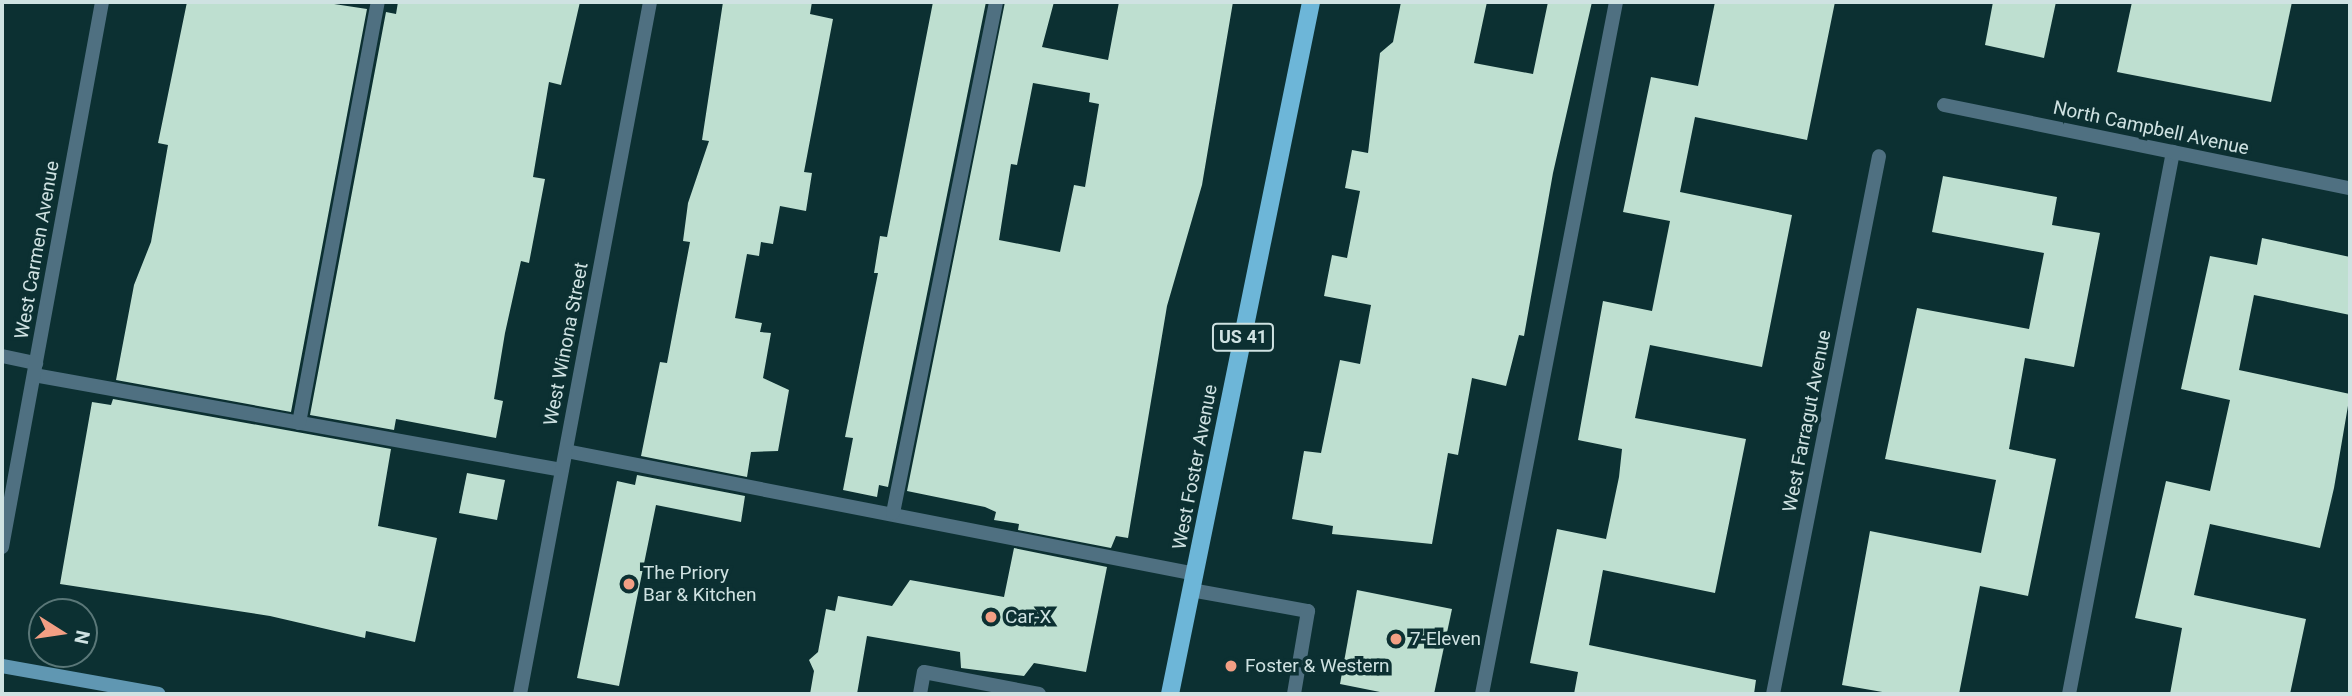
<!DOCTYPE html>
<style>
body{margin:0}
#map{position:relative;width:2352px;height:696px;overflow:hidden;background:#0c3032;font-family:Roboto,sans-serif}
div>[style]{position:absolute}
.building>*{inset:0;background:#bedfd0}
.service>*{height:14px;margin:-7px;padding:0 7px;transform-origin:7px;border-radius:7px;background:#4f7081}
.minor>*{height:14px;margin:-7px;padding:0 7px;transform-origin:7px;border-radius:7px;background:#4f7081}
.secondary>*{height:14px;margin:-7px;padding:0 7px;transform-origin:7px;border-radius:7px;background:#6097b2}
.primary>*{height:18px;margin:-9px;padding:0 9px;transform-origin:9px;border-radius:9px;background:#6db6d8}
.dots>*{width:19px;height:19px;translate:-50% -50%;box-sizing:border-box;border:4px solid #0c3032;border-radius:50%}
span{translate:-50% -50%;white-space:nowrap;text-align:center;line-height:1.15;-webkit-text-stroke:7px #0c3032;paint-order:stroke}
.shield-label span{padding:2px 5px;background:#0c3032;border:2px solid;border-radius:5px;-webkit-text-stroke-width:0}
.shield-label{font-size:18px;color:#cfe2e2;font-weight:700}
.street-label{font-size:19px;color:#cfe2e2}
.poi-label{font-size:19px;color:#cfe2e2}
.left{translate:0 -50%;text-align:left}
.frame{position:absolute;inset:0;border:4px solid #cfe2e2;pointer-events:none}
.north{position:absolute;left:28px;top:598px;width:70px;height:70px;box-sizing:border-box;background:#0c3032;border:2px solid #5a7778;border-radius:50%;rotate:102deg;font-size:19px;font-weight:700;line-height:28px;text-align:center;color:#cfe2e2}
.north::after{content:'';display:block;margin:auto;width:24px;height:32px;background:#f39f84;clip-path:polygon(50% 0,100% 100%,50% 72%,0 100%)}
</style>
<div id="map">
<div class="building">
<i style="clip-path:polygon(187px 2px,321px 2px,367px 9px,291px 412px,116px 380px,134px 285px,151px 242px,168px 145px,158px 143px)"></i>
<i style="clip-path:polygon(398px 2px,580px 2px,561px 85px,549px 82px,533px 177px,545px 179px,529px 263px,521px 261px,505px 333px,494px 399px,503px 401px,496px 438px,396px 419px,394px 430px,310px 415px,386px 12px,396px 14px)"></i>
<i style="clip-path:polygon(723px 2px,812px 2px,810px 14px,833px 19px,804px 172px,812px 173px,806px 211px,780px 206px,773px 244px,761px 242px,759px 256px,747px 254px,735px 318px,762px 323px,760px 332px,771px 333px,763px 378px,789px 390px,778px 451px,751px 452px,747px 477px,641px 456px,660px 362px,667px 363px,690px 242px,683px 241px,688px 203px,709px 141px,702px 140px)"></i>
<i style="clip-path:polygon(933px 2px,986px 2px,888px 487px,879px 485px,877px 497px,843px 490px,853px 438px,845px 437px,878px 273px,874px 273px,880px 236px,887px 237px)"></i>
<i style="clip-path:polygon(evenodd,1005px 2px,1054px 2px,1042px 47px,1108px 60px,1119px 2px,1233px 2px,1202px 185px,1167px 306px,1128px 538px,1116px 536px,1111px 548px,1018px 530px,1019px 524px,994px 520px,996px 512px,985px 507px,907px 491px,1005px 2px,1033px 83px,1090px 93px,1089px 102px,1099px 104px,1085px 187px,1074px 185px,1060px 252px,999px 240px,1011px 164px,1017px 165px,1033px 83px)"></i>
<i style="clip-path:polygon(1401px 2px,1487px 2px,1474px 63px,1533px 74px,1548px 2px,1592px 2px,1553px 173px,1524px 336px,1519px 335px,1506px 386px,1472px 378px,1458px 455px,1448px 453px,1432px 544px,1332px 534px,1333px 526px,1292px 519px,1304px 451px,1321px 453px,1340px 360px,1360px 364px,1371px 305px,1324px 296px,1332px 255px,1347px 258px,1360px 191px,1345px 188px,1352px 150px,1368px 153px,1380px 53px,1393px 42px)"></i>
<i style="clip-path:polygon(1715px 2px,1835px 2px,1807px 140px,1695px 117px,1680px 192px,1792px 215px,1762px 367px,1650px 345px,1635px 418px,1746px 439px,1715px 593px,1603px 570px,1589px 645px,1756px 680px,1754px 694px,1574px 694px,1578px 672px,1530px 663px,1557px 529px,1606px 539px,1619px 477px,1622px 449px,1578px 440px,1603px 301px,1652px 311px,1670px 221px,1623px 212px,1651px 77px,1698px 86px)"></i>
<i style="clip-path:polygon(1993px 2px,2056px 2px,2044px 58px,1985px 45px)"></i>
<i style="clip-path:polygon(2132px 2px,2292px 2px,2271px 102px,2117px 72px)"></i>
<i style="clip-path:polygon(1943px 176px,2057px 197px,2052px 225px,2100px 233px,2074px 367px,2025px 358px,2009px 449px,2056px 459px,2028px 596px,1980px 586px,1959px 694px,1894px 694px,1842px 685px,1870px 531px,1981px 553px,1996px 480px,1885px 459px,1917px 308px,2029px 329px,2044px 253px,1932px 232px)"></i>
<i style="clip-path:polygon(2262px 238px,2350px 257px,2350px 315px,2254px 295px,2239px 370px,2350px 394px,2334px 488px,2320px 548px,2210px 524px,2194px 595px,2306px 619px,2290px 694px,2170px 694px,2182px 628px,2135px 618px,2166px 481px,2210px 491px,2230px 400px,2181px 389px,2210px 256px,2257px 265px)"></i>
<i style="clip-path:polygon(113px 399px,391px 449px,378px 526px,437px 538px,415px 642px,366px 631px,365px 638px,270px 616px,60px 584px,92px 402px,111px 405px)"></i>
<i style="clip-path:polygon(467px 473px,505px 480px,497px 520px,459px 513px)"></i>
<i style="clip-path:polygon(637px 475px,745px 496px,741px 522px,656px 505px,619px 686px,577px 678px,617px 481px,635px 485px)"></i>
<i style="clip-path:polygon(1014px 548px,1107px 567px,1086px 672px,1034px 663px,1024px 676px,961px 668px,960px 652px,867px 636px,857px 694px,810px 694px,814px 671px,809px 660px,818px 652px,826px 609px,835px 611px,838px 596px,892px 606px,910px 580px,1004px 597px)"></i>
<i style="clip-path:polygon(1357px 590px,1452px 609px,1434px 694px,1390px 694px,1340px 684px)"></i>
</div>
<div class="service">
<i style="left:2px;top:356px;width:35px;rotate:12deg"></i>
<i style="left:34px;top:375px;width:536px;rotate:10.2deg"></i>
<i style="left:299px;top:423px;width:428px;rotate:-79.4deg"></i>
<i style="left:566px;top:451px;width:641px;rotate:11.06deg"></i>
<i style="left:893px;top:513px;width:521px;rotate:-78.6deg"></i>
<i style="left:1191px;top:590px;width:119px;rotate:10.2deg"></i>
<i style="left:1308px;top:611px;width:84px;rotate:99.6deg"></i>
<i style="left:920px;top:694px;width:22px;rotate:-80deg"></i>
<i style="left:924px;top:672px;width:117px;rotate:10.8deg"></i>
<i style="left:1482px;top:694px;width:705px;rotate:-79.04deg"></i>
<i style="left:2069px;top:694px;width:552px;rotate:-79.14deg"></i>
</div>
<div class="minor">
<i style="left:1944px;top:105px;width:414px;rotate:11.6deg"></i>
<i style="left:2px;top:547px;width:554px;rotate:-79.6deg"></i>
<i style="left:520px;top:694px;width:704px;rotate:-79.36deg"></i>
<i style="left:1773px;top:694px;width:548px;rotate:-78.85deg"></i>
</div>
<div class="secondary">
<i style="left:2px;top:666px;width:159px;rotate:10.1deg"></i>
</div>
<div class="primary">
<i style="left:1170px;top:694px;width:706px;rotate:-78.48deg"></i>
</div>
<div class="dots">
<i style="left:629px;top:584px;background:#f39f84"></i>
<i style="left:991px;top:617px;background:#f39f84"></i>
<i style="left:1396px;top:639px;background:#f39f84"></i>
<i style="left:1231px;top:666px;background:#f39f84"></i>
</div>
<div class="shield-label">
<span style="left:1243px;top:337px">US 41</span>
</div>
<div class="street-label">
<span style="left:2151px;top:128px;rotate:12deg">North Campbell Avenue</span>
<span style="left:37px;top:250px;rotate:-80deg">West Carmen Avenue</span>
<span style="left:566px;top:344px;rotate:-79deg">West Winona Street</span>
<span style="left:1807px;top:421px;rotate:-79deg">West Farragut Avenue</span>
<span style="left:1195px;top:467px;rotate:-79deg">West Foster Avenue</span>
</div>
<div class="poi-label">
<span class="left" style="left:643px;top:584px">The Priory<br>Bar &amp; Kitchen</span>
<span class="left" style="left:1005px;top:617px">Car-X</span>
<span class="left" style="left:1410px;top:639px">7-Eleven</span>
<span class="left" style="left:1245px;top:666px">Foster &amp; Western</span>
</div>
<div class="frame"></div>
<div class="north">N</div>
</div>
